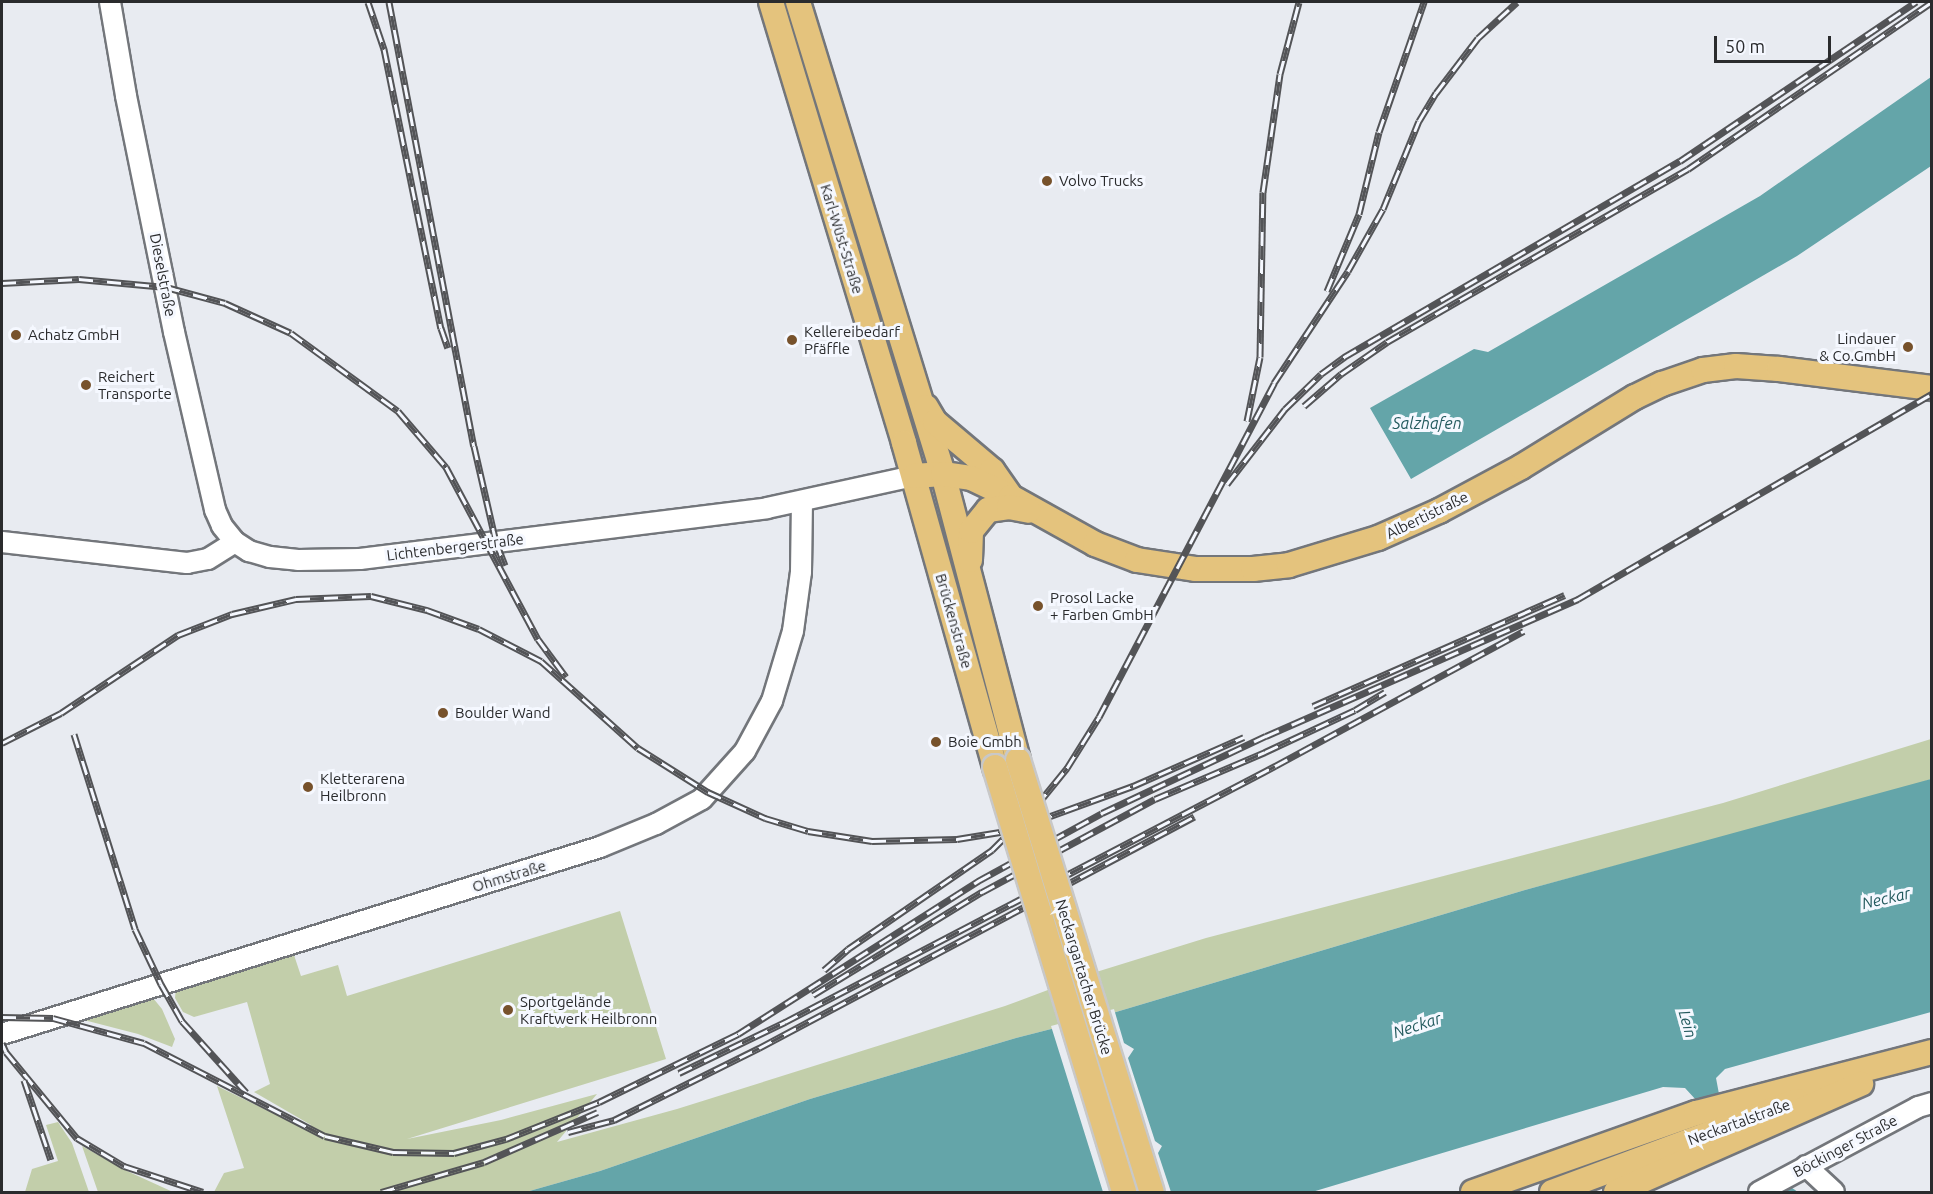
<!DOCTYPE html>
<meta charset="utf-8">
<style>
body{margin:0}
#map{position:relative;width:1933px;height:1194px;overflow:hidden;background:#e8ebf1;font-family:Ubuntu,sans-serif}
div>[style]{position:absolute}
.green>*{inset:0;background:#c2ceaa}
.water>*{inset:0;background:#64a5a9}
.pier>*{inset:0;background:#e8ebf1}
.stream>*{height:4.5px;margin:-2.25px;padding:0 2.25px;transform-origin:2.25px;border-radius:2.25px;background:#64a5a9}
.roads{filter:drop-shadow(2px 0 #73767b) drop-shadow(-2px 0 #73767b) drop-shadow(0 2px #73767b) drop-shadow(0 -2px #73767b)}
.minor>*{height:20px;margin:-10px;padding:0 10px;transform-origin:10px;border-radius:10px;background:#fff}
.major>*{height:24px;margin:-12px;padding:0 12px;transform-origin:12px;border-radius:12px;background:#e4c37d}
.rail>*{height:7px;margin-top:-3.5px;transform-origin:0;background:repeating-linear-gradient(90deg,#f5f8ff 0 14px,#535457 0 28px);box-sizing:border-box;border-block:2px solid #535457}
.bridges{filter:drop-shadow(2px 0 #c8c8c8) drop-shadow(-2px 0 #c8c8c8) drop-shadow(0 2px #c8c8c8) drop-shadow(0 -2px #c8c8c8)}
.major-bridge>*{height:24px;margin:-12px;padding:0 12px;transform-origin:12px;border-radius:12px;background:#e4c37d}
.dots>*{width:16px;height:16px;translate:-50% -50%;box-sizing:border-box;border:3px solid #f5f8ff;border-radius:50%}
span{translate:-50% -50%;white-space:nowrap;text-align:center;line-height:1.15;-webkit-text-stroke:6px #f5f8ff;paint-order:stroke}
.poi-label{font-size:15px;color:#2a2b2d}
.left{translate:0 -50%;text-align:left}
.right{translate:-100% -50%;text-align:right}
.street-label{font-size:15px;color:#2a2b2d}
.water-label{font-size:16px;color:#235a5e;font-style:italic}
.frame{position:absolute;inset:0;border:3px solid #2a2b2d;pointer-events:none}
.scale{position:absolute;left:1714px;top:36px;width:117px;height:27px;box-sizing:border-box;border:3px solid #2a2b2d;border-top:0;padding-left:8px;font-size:18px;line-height:21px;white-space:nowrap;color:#2a2b2d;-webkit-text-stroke:4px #f5f8ff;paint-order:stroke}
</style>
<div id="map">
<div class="green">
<i style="clip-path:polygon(1931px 739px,1931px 779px,1913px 786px,1525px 890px,1106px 1015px,1016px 1038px,810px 1099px,600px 1171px,526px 1192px,214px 1192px,224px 1173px,244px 1168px,217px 1086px,307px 1130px,311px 1125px,254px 1092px,270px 1084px,247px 1002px,194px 1017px,183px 1012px,175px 998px,176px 988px,293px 952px,301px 976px,338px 965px,347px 996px,620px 911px,666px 1059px,407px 1139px,501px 1120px,597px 1094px,557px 1142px,677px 1109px,1005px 1006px,1093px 973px,1206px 938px,1723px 803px)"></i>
<i style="clip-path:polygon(153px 998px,162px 1009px,175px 1039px,172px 1047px,138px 1034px,80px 1019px,120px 1002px)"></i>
<i style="clip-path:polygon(58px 1122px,72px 1143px,89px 1192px,25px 1192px,32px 1169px,58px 1161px,46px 1125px)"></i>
<i style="clip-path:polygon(82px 1146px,127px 1171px,173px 1192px,98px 1192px)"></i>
</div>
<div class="water">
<i style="clip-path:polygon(1931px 77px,1931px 166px,1797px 256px,1411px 479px,1370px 408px,1474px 349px,1488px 352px,1760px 196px)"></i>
<i style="clip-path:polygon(1931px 779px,1931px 1012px,1725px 1069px,1716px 1078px,1719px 1094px,1697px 1101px,1685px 1088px,1663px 1087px,1312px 1192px,526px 1192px,600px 1171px,810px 1099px,1016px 1038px,1106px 1015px,1525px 890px)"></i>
</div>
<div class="pier">
<i style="clip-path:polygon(1114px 1009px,1124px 1043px,1134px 1049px,1128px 1058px,1155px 1141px,1162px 1146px,1158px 1153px,1171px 1192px,1103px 1192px,1051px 1026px)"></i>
</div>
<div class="stream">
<i style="left:1784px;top:1185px;width:12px;rotate:35deg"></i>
</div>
<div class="roads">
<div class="minor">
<i style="left:110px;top:2px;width:95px;rotate:80.3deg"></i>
<i style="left:126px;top:96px;width:241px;rotate:78.5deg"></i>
<i style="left:174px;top:332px;width:183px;rotate:77deg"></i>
<i style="left:215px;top:510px;width:17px;rotate:66deg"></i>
<i style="left:222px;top:526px;width:21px;rotate:51deg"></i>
<i style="left:235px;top:542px;width:17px;rotate:33deg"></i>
<i style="left:249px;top:551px;width:22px;rotate:16deg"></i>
<i style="left:270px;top:557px;width:28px;rotate:6deg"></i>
<i style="left:298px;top:560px;width:62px;rotate:-0.9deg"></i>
<i style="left:360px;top:559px;width:410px;rotate:-7.1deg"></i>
<i style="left:767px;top:508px;width:150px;rotate:-12.3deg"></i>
<i style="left:2px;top:542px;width:186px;rotate:6.5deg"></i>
<i style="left:187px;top:563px;width:21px;rotate:-11deg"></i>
<i style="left:208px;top:559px;width:32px;rotate:-32deg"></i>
<i style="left:2px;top:1034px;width:627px;rotate:-17.36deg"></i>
<i style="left:600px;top:847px;width:61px;rotate:-22.3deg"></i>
<i style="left:656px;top:824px;width:52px;rotate:-28.5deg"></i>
<i style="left:702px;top:799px;width:64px;rotate:-48.1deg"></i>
<i style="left:745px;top:751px;width:57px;rotate:-61.6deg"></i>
<i style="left:772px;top:701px;width:73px;rotate:-73.3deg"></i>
<i style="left:793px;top:631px;width:60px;rotate:-82.3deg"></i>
<i style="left:801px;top:572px;width:70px;rotate:-89.2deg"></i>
<i style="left:1806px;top:1166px;width:38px;rotate:43deg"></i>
<i style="left:1759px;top:1192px;width:180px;rotate:-28.1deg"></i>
<i style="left:1918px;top:1107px;width:15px;rotate:-16deg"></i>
</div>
<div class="major">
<i style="left:771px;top:2px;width:461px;rotate:73.2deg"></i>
<i style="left:904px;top:443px;width:337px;rotate:74.3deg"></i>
<i style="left:798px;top:2px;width:494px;rotate:72.9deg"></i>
<i style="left:943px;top:474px;width:296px;rotate:75.3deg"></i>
<i style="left:926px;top:407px;width:17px;rotate:59deg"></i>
<i style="left:935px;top:422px;width:75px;rotate:40.1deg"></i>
<i style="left:992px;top:470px;width:29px;rotate:55deg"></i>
<i style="left:914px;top:476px;width:29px;rotate:-4deg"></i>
<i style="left:943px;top:474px;width:28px;rotate:8deg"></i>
<i style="left:971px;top:478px;width:44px;rotate:25.4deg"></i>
<i style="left:1011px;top:497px;width:96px;rotate:29.2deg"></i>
<i style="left:1095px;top:544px;width:45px;rotate:20.9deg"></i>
<i style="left:1137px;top:560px;width:60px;rotate:8.7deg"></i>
<i style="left:1196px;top:569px;width:57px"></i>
<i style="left:1253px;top:569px;width:36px;rotate:-6deg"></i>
<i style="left:1289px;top:565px;width:93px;rotate:-16.9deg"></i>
<i style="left:1378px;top:538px;width:67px;rotate:-23.9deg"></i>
<i style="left:1439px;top:511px;width:93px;rotate:-28.2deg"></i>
<i style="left:1521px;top:467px;width:134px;rotate:-31.6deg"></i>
<i style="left:1635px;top:397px;width:30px;rotate:-26deg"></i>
<i style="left:1662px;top:384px;width:43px;rotate:-18.9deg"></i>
<i style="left:1703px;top:370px;width:33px;rotate:-7deg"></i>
<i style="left:1736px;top:366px;width:43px;rotate:4deg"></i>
<i style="left:1779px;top:369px;width:154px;rotate:7.1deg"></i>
<i style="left:970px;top:560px;width:29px;rotate:-88deg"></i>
<i style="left:971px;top:531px;width:27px;rotate:-51deg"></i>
<i style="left:988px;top:510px;width:21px;rotate:-8deg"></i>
<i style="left:1009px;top:507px;width:20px;rotate:11deg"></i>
<i style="left:1473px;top:1192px;width:237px;rotate:-19.5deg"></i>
<i style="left:1696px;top:1113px;width:244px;rotate:-14.5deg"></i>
<i style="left:1552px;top:1192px;width:261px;rotate:-20.4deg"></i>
<i style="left:1616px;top:1192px;width:268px;rotate:-23.8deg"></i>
</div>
</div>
<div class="rail">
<i style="left:368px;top:2px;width:50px;rotate:71.2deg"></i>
<i style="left:384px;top:49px;width:285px;rotate:78.5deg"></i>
<i style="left:441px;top:328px;width:21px;rotate:71deg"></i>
<i style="left:389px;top:2px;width:452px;rotate:79.2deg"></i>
<i style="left:474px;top:446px;width:98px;rotate:77.1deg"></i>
<i style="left:496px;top:542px;width:25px;rotate:69deg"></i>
<i style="left:2px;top:283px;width:77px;rotate:-3deg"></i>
<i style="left:79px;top:279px;width:87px;rotate:5.3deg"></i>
<i style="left:166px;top:287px;width:61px;rotate:15.2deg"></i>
<i style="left:225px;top:303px;width:72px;rotate:24.4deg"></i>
<i style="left:291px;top:333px;width:132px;rotate:36.1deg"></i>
<i style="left:398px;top:411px;width:74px;rotate:49.4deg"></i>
<i style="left:446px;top:467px;width:195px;rotate:61.9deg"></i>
<i style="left:538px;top:639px;width:47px;rotate:53.6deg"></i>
<i style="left:1327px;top:291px;width:83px;rotate:-67.4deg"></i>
<i style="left:1359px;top:214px;width:84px;rotate:-76.3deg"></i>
<i style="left:1379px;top:132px;width:138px;rotate:-70.9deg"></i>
<i style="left:1304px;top:406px;width:49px;rotate:-40.9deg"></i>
<i style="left:1341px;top:374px;width:56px;rotate:-34.8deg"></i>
<i style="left:1387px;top:342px;width:347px;rotate:-29.9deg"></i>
<i style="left:1688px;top:169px;width:296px;rotate:-34.4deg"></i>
<i style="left:1247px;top:421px;width:65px;rotate:-78.5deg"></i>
<i style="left:1260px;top:357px;width:165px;rotate:-89deg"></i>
<i style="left:1263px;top:192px;width:119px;rotate:-81.8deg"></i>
<i style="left:1280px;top:74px;width:74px;rotate:-75.2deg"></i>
<i style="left:1227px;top:484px;width:95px;rotate:-52.3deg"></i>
<i style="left:1285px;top:409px;width:50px;rotate:-44.2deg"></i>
<i style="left:1321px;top:374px;width:29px;rotate:-36deg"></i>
<i style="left:1344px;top:357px;width:389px;rotate:-30.3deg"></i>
<i style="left:1680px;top:161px;width:285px;rotate:-34deg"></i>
<i style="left:1313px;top:706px;width:275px;rotate:-23.8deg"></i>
<i style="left:74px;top:734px;width:204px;rotate:72.6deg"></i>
<i style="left:135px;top:929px;width:61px;rotate:64.7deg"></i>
<i style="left:161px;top:984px;width:43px;rotate:60.4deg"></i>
<i style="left:182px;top:1021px;width:96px;rotate:48deg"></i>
<i style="left:2px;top:743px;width:66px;rotate:-27deg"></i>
<i style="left:61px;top:713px;width:141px;rotate:-33.7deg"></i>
<i style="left:178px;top:635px;width:58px;rotate:-21.3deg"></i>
<i style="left:232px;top:614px;width:66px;rotate:-13.2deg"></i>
<i style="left:296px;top:599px;width:75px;rotate:-2.3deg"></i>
<i style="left:371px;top:596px;width:58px;rotate:14deg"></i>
<i style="left:427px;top:610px;width:55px;rotate:20.1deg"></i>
<i style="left:479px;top:629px;width:70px;rotate:27.3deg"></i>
<i style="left:541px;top:661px;width:130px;rotate:41.9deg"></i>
<i style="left:638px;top:748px;width:83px;rotate:32.2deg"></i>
<i style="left:708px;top:792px;width:63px;rotate:24.5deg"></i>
<i style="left:765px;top:818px;width:45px;rotate:16.8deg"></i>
<i style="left:808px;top:831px;width:65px;rotate:8.9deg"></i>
<i style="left:872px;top:841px;width:85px;rotate:-1.3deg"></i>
<i style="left:957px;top:839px;width:56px;rotate:-9.3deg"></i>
<i style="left:1012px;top:830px;width:129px;rotate:-20deg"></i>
<i style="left:1133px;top:786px;width:121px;rotate:-23.8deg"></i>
<i style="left:824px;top:970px;width:32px;rotate:-41deg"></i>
<i style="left:848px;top:949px;width:175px;rotate:-34.5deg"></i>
<i style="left:992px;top:850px;width:64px;rotate:-45deg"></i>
<i style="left:1037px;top:805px;width:48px;rotate:-51deg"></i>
<i style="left:1067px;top:768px;width:60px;rotate:-57.9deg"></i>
<i style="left:1099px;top:717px;width:377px;rotate:-62.3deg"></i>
<i style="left:1274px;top:383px;width:134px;rotate:-56.5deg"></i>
<i style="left:1348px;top:271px;width:71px;rotate:-60.6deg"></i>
<i style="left:1383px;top:209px;width:95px;rotate:-67.8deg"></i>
<i style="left:1419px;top:121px;width:33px;rotate:-59deg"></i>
<i style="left:1436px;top:93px;width:69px;rotate:-52.6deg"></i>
<i style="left:1478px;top:38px;width:53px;rotate:-42.7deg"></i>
<i style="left:813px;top:995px;width:198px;rotate:-31.4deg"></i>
<i style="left:982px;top:892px;width:196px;rotate:-28.3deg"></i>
<i style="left:1155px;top:799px;width:120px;rotate:-23.1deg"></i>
<i style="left:1265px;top:752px;width:99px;rotate:-25deg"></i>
<i style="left:1355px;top:710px;width:35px;rotate:-31deg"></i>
<i style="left:2px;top:1017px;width:51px;rotate:1.1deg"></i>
<i style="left:53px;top:1018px;width:94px;rotate:15.4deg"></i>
<i style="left:144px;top:1043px;width:203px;rotate:27.2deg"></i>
<i style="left:325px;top:1136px;width:70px;rotate:13.2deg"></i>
<i style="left:393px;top:1152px;width:61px;rotate:0.9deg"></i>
<i style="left:454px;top:1153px;width:54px;rotate:-15.1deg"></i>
<i style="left:506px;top:1139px;width:100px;rotate:-21.7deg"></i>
<i style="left:599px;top:1102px;width:155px;rotate:-26.1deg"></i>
<i style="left:738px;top:1034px;width:285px;rotate:-32.5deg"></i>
<i style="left:978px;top:881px;width:141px;rotate:-28.7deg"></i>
<i style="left:1102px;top:813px;width:181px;rotate:-25.2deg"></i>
<i style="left:1266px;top:736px;width:341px;rotate:-23.7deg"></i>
<i style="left:1578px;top:599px;width:409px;rotate:-30.1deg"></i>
<i style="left:2px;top:1043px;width:10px;rotate:66deg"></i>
<i style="left:6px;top:1052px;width:112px;rotate:50.5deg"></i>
<i style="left:77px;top:1138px;width:55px;rotate:30.8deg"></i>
<i style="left:124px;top:1166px;width:83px;rotate:18.2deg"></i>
<i style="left:679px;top:1073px;width:118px;rotate:-25.7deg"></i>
<i style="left:785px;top:1022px;width:553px;rotate:-27.58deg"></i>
<i style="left:1275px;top:766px;width:283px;rotate:-28.5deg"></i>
<i style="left:24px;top:1080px;width:84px;rotate:71.4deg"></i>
<i style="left:568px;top:1132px;width:48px;rotate:-14.6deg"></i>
<i style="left:614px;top:1120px;width:162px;rotate:-26.4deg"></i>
<i style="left:759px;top:1048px;width:493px;rotate:-28deg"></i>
<i style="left:381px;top:1192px;width:107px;rotate:-16.2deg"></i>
<i style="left:484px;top:1162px;width:124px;rotate:-23.7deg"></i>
</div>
<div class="bridges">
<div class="major-bridge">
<i style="left:1018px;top:760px;width:452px;rotate:72.8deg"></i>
<i style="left:995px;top:767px;width:444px;rotate:73.1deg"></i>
</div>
</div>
<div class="dots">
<i style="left:1047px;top:181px;background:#77522c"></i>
<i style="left:16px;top:335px;background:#77522c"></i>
<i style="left:792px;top:340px;background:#77522c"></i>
<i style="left:1908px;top:347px;background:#77522c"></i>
<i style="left:86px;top:385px;background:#77522c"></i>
<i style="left:1038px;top:606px;background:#77522c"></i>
<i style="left:443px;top:713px;background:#77522c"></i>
<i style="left:936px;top:742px;background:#77522c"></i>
<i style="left:308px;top:787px;background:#77522c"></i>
<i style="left:508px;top:1010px;background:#77522c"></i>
</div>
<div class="poi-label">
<span class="left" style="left:1059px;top:181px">Volvo Trucks</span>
<span class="left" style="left:804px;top:340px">Kellereibedarf<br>Pfäffle</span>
<span class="left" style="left:28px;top:335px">Achatz GmbH</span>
<span class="right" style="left:1896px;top:347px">Lindauer<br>&amp; Co.GmbH</span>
<span class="left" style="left:98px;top:385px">Reichert<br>Transporte</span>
<span class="left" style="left:1050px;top:606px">Prosol Lacke<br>+ Farben GmbH</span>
<span class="left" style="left:455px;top:713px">Boulder Wand</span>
<span class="left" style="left:948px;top:742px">Boie Gmbh</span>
<span class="left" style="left:320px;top:787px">Kletterarena<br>Heilbronn</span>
<span class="left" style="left:520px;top:1010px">Sportgelände<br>Kraftwerk Heilbronn</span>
</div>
<div class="street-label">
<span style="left:842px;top:239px;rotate:73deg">Karl-Wüst-Straße</span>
<span style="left:163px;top:275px;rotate:79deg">Dieselstraße</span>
<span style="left:1427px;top:515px;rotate:-26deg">Albertistraße</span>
<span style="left:455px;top:547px;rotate:-7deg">Lichtenbergerstraße</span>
<span style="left:954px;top:621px;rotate:74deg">Brückenstraße</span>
<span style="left:509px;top:876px;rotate:-17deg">Ohmstraße</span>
<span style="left:1084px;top:977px;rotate:73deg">Neckargartacher Brücke</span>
<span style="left:1739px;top:1122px;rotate:-20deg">Neckartalstraße</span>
<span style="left:1845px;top:1146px;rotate:-28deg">Böckinger Straße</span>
</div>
<div class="water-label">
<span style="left:1427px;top:423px">Salzhafen</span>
<span style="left:1886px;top:898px;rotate:-13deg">Neckar</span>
<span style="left:1688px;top:1024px;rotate:74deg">Lein</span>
<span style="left:1417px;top:1025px;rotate:-18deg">Neckar</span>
</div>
<div class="frame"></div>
<div class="scale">50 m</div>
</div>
